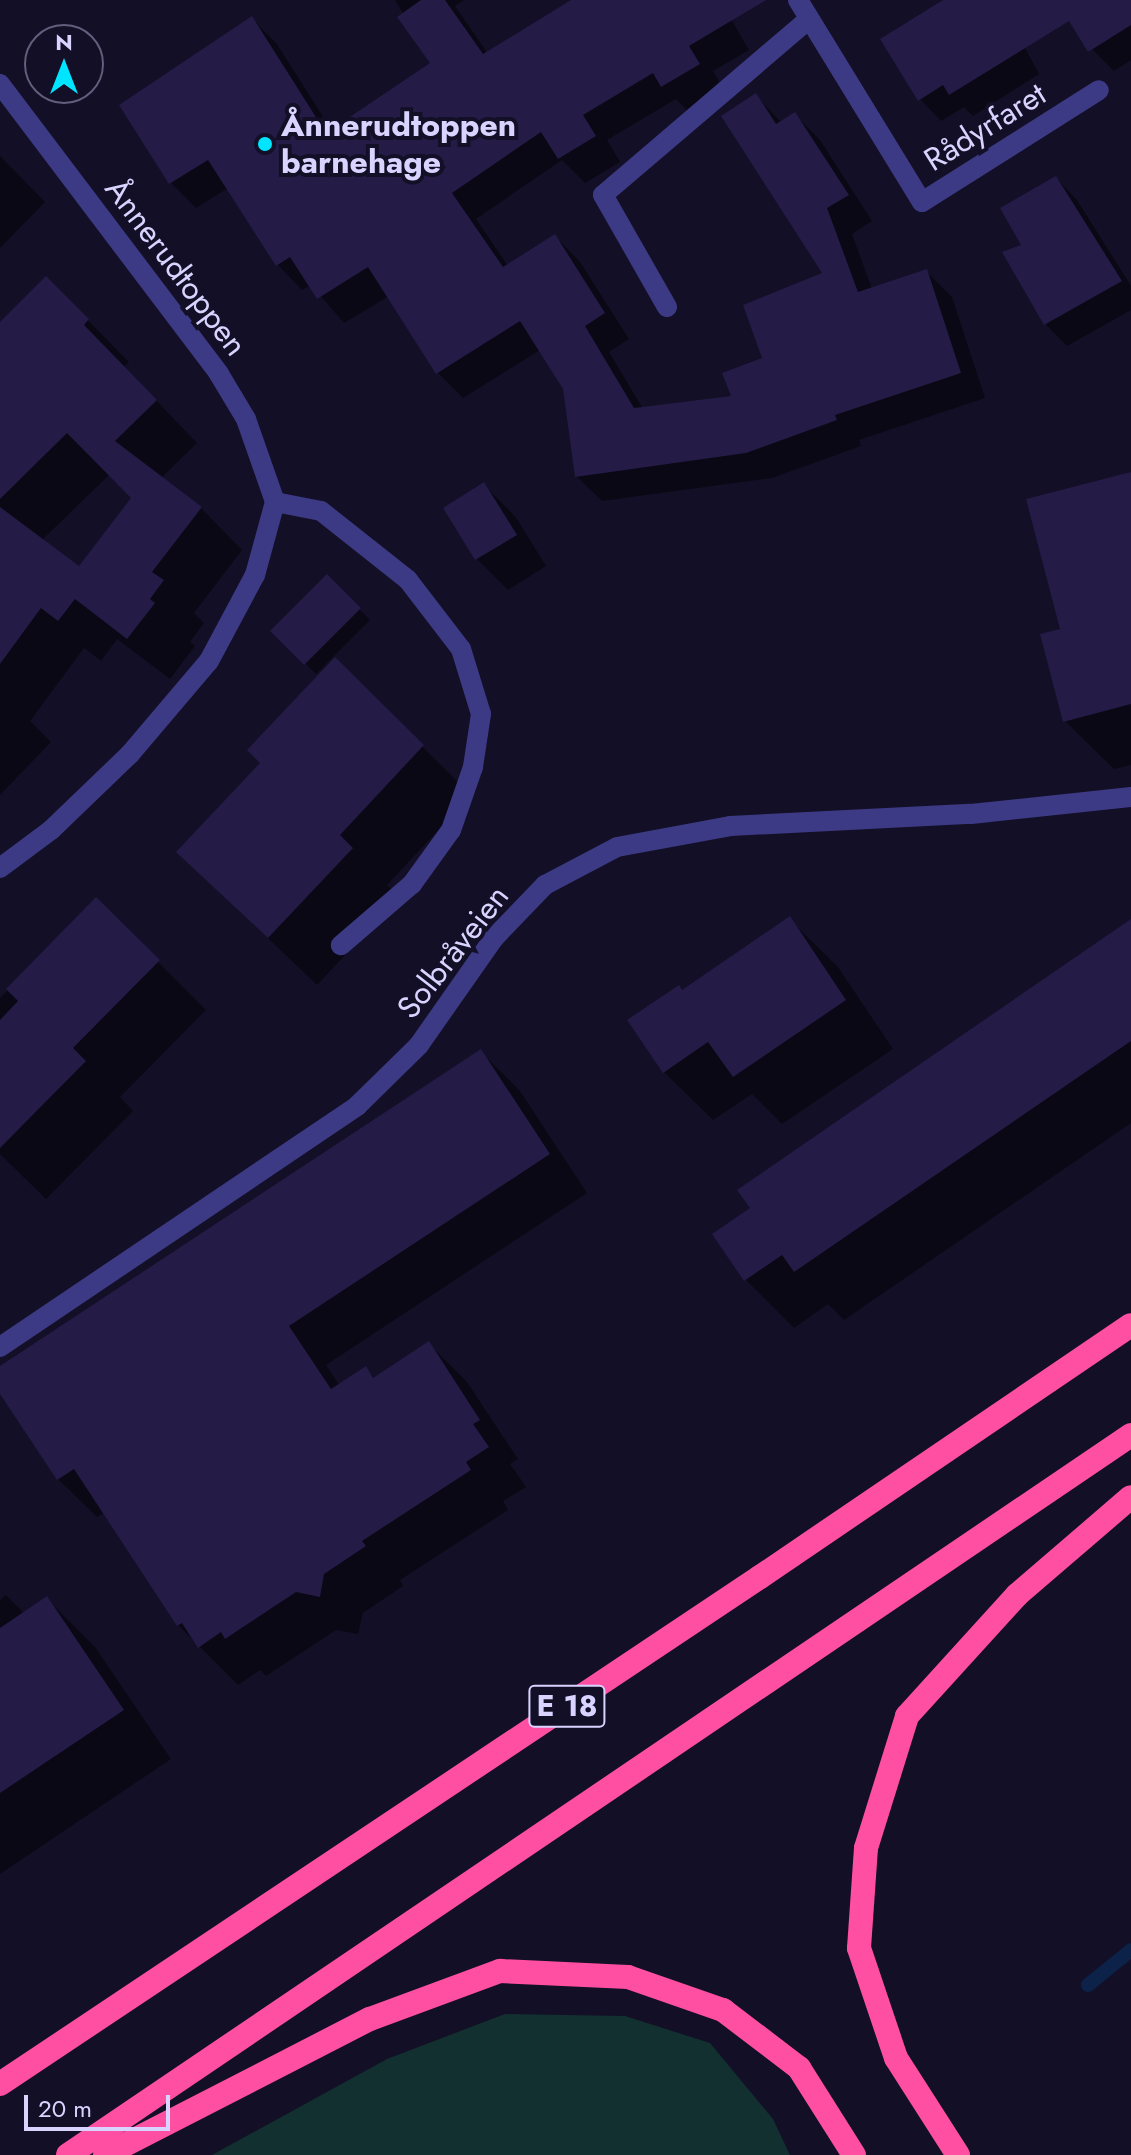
<!DOCTYPE html>
<meta charset="utf-8">
<style>
body{margin:0}
#map{position:relative;width:1131px;height:2155px;overflow:hidden;background:#130f26;font-family:Jost,sans-serif}
div>[style]{position:absolute}
.green>*{inset:0;background:#12302f}
.shadow>*{inset:0;background:#0007}
.stream>*{height:14px;margin:-7px;padding:0 7px;transform-origin:7px;border-radius:7px;background:#0c2248}
.building>*{inset:0;background:#241b47}
.minor>*{height:20px;margin:-10px;padding:0 10px;transform-origin:10px;border-radius:10px;background:#3d3a85}
.motorway>*{height:24px;margin:-12px;padding:0 12px;transform-origin:12px;border-radius:12px;background:#ff4fa3}
.dots>*{width:22px;height:22px;translate:-50% -50%;box-sizing:border-box;border:4px solid #130f26;border-radius:50%}
span{translate:-50% -50%;white-space:nowrap;text-align:center;line-height:1.15;-webkit-text-stroke:8px #130f26;paint-order:stroke}
.shield-label span{padding:2px 6px;background:#130f26;border:2px solid;border-radius:6px;-webkit-text-stroke-width:0}
.shield-label{font-size:30px;color:#d9d4ff;font-weight:700}
.poi-label{font-size:32px;color:#d9d4ff;font-weight:700}
.left{translate:0 -50%;text-align:left}
.street-label{font-size:32px;color:#d9d4ff}
.north{position:absolute;left:24px;top:24px;width:80px;height:80px;box-sizing:border-box;background:#130f26;border:2px solid #625e7d;border-radius:50%;rotate:0deg;font-size:22px;font-weight:700;line-height:32px;text-align:center;color:#d9d4ff}
.north::after{content:'';display:block;margin:auto;width:28px;height:36px;background:#00e5ff;clip-path:polygon(50% 0,100% 100%,50% 72%,0 100%)}
.scale{position:absolute;left:24px;top:2095px;width:146px;height:36px;box-sizing:border-box;border:4px solid #d9d4ff;border-top:0;padding-left:10px;font-size:24px;line-height:28px;white-space:nowrap;color:#d9d4ff;-webkit-text-stroke:6px #130f26;paint-order:stroke}
</style>
<div id="map">
<div class="green">
<i style="clip-path:polygon(505px 2014px,625px 2016px,710px 2043px,773px 2119px,790px 2155px,212px 2155px,387px 2059px)"></i>
</div>
<div class="shadow">
<i style="clip-path:polygon(395px 0,464px 0,455px 6px,488px 54px,572px 0,720px 0,749px 50px,713px 71px,724px 90px,688px 111px,676px 99px,607px 140px,620px 162px,585px 183px,562px 160px,476px 219px,508px 266px,555px 236px,580px 262px,629px 339px,609px 352px,643px 409px,734px 397px,825px 274px,756px 96px,782px 123px,795px 115px,820px 140px,872px 221px,852px 234px,872px 289px,926px 271px,952px 297px,985px 398px,859px 440px,861px 446px,772px 478px,602px 501px,576px 476px,565px 389px,540px 350px,463px 398px,438px 373px,389px 296px,344px 323px,311px 285px,302px 290px,277px 264px,228px 188px,196px 208px,171px 183px,251px 18px,277px 44px,332px 131px,433px 63px)"></i>
<i style="clip-path:polygon(947px 0,972px 0,1015px 29px,1039px 74px,973px 116px,964px 107px,941px 121px,920px 99px)"></i>
<i style="clip-path:polygon(1060px 0,1131px 0,1131px 60px,1114px 71px,1092px 49px)"></i>
<i style="clip-path:polygon(0 156px,45px 202px,0 248px)"></i>
<i style="clip-path:polygon(1056px 178px,1077px 200px,1131px 286px,1131px 310px,1067px 346px,1045px 324px,1024px 246px)"></i>
<i style="clip-path:polygon(evenodd,46px 278px,129px 362px,124px 367px,197px 443px,161px 478px,201px 508px,242px 550px,194px 613px,204px 623px,190px 642px,195px 646px,170px 679px,117px 639px,101px 661px,84px 648px,30px 721px,51px 742px,0 795px,0 325px,46px 278px,110px 474px,133px 498px,79px 569px,41px 541px,110px 474px)"></i>
<i style="clip-path:polygon(1131px 474px,1131px 765px,1114px 769px,1065px 721px,1063px 631px)"></i>
<i style="clip-path:polygon(484px 485px,515px 516px,546px 566px,508px 590px,477px 559px)"></i>
<i style="clip-path:polygon(327px 577px,370px 620px,316px 674px,273px 631px)"></i>
<i style="clip-path:polygon(335px 660px,471px 795px,387px 885px,400px 897px,317px 985px,178px 852px,262px 763px)"></i>
<i style="clip-path:polygon(96px 900px,206px 1010px,120px 1097px,133px 1111px,46px 1199px,0 1154px,0 998px)"></i>
<i style="clip-path:polygon(789px 919px,838px 967px,893px 1049px,782px 1124px,752px 1094px,713px 1120px,664px 1072px,683px 992px)"></i>
<i style="clip-path:polygon(1131px 922px,1131px 1123px,844px 1320px,828px 1304px,794px 1328px,745px 1279px)"></i>
<i style="clip-path:polygon(481px 1052px,520px 1091px,587px 1193px,326px 1365px,340px 1386px,365px 1369px,375px 1379px,429px 1344px,467px 1382px,518px 1459px,510px 1464px,526px 1487px,503px 1501px,508px 1510px,400px 1580px,403px 1586px,363px 1613px,358px 1634px,336px 1630px,266px 1676px,260px 1670px,238px 1685px,178px 1625px,104px 1513px,97px 1517px,58px 1479px,0 1390px,0 1369px)"></i>
<i style="clip-path:polygon(6px 1595px,25px 1614px,47px 1599px,95px 1647px,171px 1759px,0 1874px,0 1600px)"></i>
</div>
<div class="stream">
<i style="left:1088px;top:1985px;width:55px;rotate:-39.1deg"></i>
</div>
<div class="building">
<i style="clip-path:polygon(421px 0,445px 0,483px 54px,571px 0,766px 0,689px 46px,700px 64px,661px 87px,653px 73px,583px 115px,596px 136px,558px 159px,541px 132px,452px 193px,503px 267px,555px 234px,605px 313px,585px 326px,634px 408px,731px 396px,722px 373px,762px 358px,743px 305px,822px 273px,721px 116px,756px 93px,776px 124px,795px 112px,849px 195px,827px 208px,858px 292px,927px 269px,961px 373px,835px 415px,837px 420px,746px 453px,575px 477px,563px 389px,520px 321px,436px 374px,368px 267px,317px 299px,290px 257px,276px 266px,208px 160px,169px 184px,119px 105px,252px 16px,326px 133px,430px 63px,397px 17px)"></i>
<i style="clip-path:polygon(943px 0,1131px 0,1131px 25px,1088px 52px,1069px 21px,949px 95px,943px 85px,918px 101px,880px 39px)"></i>
<i style="clip-path:polygon(1056px 176px,1122px 281px,1044px 325px,1002px 252px,1021px 245px,1000px 208px)"></i>
<i style="clip-path:polygon(46px 276px,89px 319px,84px 325px,157px 400px,115px 441px,202px 507px,152px 572px,164px 580px,150px 599px,155px 603px,127px 639px,75px 599px,58px 621px,41px 608px,0 664px,0 507px,79px 566px,131px 498px,67px 433px,0 499px,0 322px)"></i>
<i style="clip-path:polygon(1131px 472px,1131px 704px,1063px 722px,1040px 634px,1060px 629px,1026px 499px)"></i>
<i style="clip-path:polygon(484px 482px,517px 535px,475px 560px,443px 508px)"></i>
<i style="clip-path:polygon(327px 574px,361px 608px,304px 665px,270px 631px)"></i>
<i style="clip-path:polygon(335px 657px,424px 745px,340px 835px,353px 848px,268px 938px,176px 852px,260px 763px,247px 750px)"></i>
<i style="clip-path:polygon(96px 897px,160px 960px,73px 1048px,86px 1061px,0 1148px,0 1020px,18px 1001px,6px 989px)"></i>
<i style="clip-path:polygon(790px 916px,846px 1000px,733px 1077px,708px 1042px,663px 1073px,627px 1020px,679px 985px,682px 990px)"></i>
<i style="clip-path:polygon(1131px 919px,1131px 1041px,794px 1272px,782px 1255px,744px 1281px,712px 1234px,750px 1208px,737px 1190px)"></i>
<i style="clip-path:polygon(481px 1049px,550px 1154px,289px 1326px,331px 1389px,366px 1366px,373px 1378px,429px 1341px,480px 1420px,473px 1424px,489px 1447px,466px 1462px,471px 1470px,362px 1541px,366px 1546px,324px 1574px,320px 1597px,296px 1592px,225px 1639px,221px 1632px,198px 1648px,182px 1623px,177px 1626px,74px 1469px,57px 1480px,0 1394px,0 1366px)"></i>
<i style="clip-path:polygon(47px 1596px,124px 1710px,0 1793px,0 1628px)"></i>
</div>
<div class="minor">
<i style="left:798px;top:0;width:237px;rotate:58.5deg"></i>
<i style="left:922px;top:202px;width:209px;rotate:-32.3deg"></i>
<i style="left:0;top:84px;width:363px;rotate:52.9deg"></i>
<i style="left:219px;top:374px;width:52px;rotate:59deg"></i>
<i style="left:246px;top:419px;width:88px;rotate:70.7deg"></i>
<i style="left:275px;top:502px;width:47px;rotate:11.1deg"></i>
<i style="left:321px;top:511px;width:111px;rotate:38.4deg"></i>
<i style="left:408px;top:580px;width:87px;rotate:52.5deg"></i>
<i style="left:461px;top:649px;width:68px;rotate:72.9deg"></i>
<i style="left:481px;top:714px;width:54px;rotate:98.6deg"></i>
<i style="left:473px;top:767px;width:67px;rotate:109.2deg"></i>
<i style="left:451px;top:830px;width:67px;rotate:125.8deg"></i>
<i style="left:412px;top:884px;width:94px;rotate:139.3deg"></i>
<i style="left:667px;top:307px;width:129px;rotate:-119.7deg"></i>
<i style="left:603px;top:195px;width:271px;rotate:-40.5deg"></i>
<i style="left:0;top:868px;width:64px;rotate:-36.7deg"></i>
<i style="left:51px;top:830px;width:110px;rotate:-43.9deg"></i>
<i style="left:130px;top:754px;width:122px;rotate:-49.7deg"></i>
<i style="left:209px;top:661px;width:98px;rotate:-61.9deg"></i>
<i style="left:255px;top:575px;width:76px;rotate:-74.7deg"></i>
<i style="left:0;top:1347px;width:431px;rotate:-34deg"></i>
<i style="left:357px;top:1106px;width:87px;rotate:-44.5deg"></i>
<i style="left:419px;top:1045px;width:131px;rotate:-55deg"></i>
<i style="left:494px;top:938px;width:74px;rotate:-46.1deg"></i>
<i style="left:545px;top:885px;width:81px;rotate:-27.8deg"></i>
<i style="left:617px;top:847px;width:115px;rotate:-10.5deg"></i>
<i style="left:730px;top:826px;width:241px;rotate:-2.9deg"></i>
<i style="left:971px;top:814px;width:161px;rotate:-6.1deg"></i>
</div>
<div class="motorway">
<i style="left:0;top:2084px;width:914px;rotate:-33.71deg"></i>
<i style="left:760px;top:1577px;width:448px;rotate:-34.2deg"></i>
<i style="left:68px;top:2155px;width:1284px;rotate:-34.11deg"></i>
<i style="left:105px;top:2155px;width:298px;rotate:-27.2deg"></i>
<i style="left:370px;top:2019px;width:139px;rotate:-20.3deg"></i>
<i style="left:500px;top:1971px;width:128px;rotate:2.7deg"></i>
<i style="left:628px;top:1977px;width:101px;rotate:19.2deg"></i>
<i style="left:723px;top:2010px;width:96px;rotate:37.3deg"></i>
<i style="left:799px;top:2068px;width:103px;rotate:57.7deg"></i>
<i style="left:958px;top:2155px;width:115px;rotate:-122.6deg"></i>
<i style="left:896px;top:2058px;width:116px;rotate:-108.6deg"></i>
<i style="left:859px;top:1948px;width:100px;rotate:-86deg"></i>
<i style="left:866px;top:1848px;width:138px;rotate:-72.7deg"></i>
<i style="left:907px;top:1716px;width:164px;rotate:-47.7deg"></i>
<i style="left:1017px;top:1595px;width:150px;rotate:-40.7deg"></i>
</div>
<div class="dots">
<i style="left:265px;top:144px;background:#00e5ff"></i>
</div>
<div class="shield-label">
<span style="left:567px;top:1706px">E 18</span>
</div>
<div class="poi-label">
<span class="left" style="left:281px;top:144px">Ånnerudtoppen<br>barnehage</span>
</div>
<div class="street-label">
<span style="left:985px;top:127px;rotate:-32deg">Rådyrfaret</span>
<span style="left:176px;top:267px;rotate:53deg">Ånnerudtoppen</span>
<span style="left:453px;top:952px;rotate:-52deg">Solbråveien</span>
</div>
<div class="north">N</div>
<div class="scale">20 m</div>
</div>
